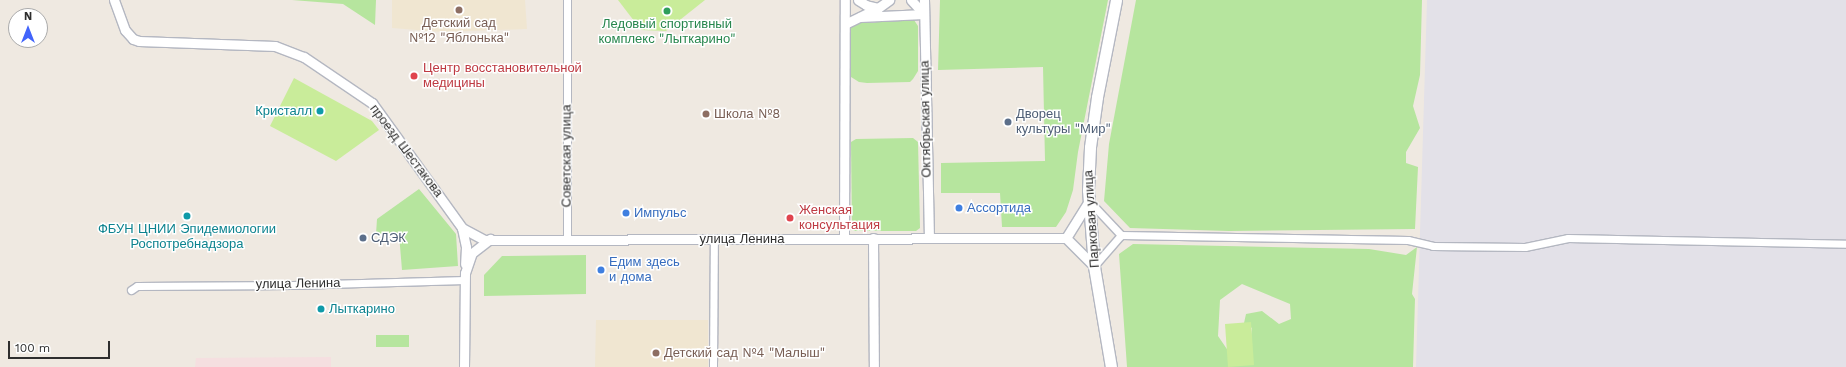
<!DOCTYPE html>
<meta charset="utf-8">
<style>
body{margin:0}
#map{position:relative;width:1846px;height:367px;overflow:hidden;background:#efe9e1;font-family:"Work Sans",sans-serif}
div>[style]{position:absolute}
.industrial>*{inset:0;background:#e3e1e8}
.education>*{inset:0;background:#f0e6d1}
.medical>*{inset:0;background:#f5dfe0}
.green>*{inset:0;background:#b6e59e}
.pitch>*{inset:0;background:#c9ec9a}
.roads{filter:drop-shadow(1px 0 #b4b7c1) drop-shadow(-1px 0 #b4b7c1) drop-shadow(0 1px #b4b7c1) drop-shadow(0 -1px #b4b7c1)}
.minor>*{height:7px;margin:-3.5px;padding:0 3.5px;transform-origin:3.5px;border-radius:3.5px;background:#fff}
.tertiary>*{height:9px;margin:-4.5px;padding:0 4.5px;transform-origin:4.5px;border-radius:4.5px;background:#fff}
.secondary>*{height:11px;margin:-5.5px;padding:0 5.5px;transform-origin:5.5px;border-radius:5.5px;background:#fff}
.dots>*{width:11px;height:11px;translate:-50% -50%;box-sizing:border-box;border:2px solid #fff;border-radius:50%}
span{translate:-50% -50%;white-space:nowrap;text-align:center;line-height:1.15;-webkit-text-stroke:3px #fff;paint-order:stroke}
.education-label{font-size:13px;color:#785e54}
.left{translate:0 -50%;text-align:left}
.leisure-label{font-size:13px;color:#27864d}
.health-label{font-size:13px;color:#be3a42}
.culture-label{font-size:13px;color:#0d838f}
.right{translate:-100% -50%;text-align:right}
.service-label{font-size:13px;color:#4e5e75}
.street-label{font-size:13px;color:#2e2e2e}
.shop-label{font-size:13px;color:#366cbe}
.north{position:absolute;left:8px;top:8px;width:40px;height:40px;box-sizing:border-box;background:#fff;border:1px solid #ababab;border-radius:50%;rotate:0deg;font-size:11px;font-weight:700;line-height:16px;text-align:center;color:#2e2e2e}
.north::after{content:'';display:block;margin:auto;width:14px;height:18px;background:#4264fb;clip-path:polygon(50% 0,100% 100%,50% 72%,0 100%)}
.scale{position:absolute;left:8px;top:341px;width:102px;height:18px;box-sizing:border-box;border:2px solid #2e2e2e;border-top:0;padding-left:5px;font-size:12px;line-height:14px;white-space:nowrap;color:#2e2e2e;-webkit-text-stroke:3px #fff;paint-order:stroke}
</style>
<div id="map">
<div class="industrial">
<i style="clip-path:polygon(1427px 0,1846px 0,1846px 367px,1416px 367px)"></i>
</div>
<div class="education">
<i style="clip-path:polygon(392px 0,525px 0,527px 29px,442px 32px,392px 28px)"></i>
<i style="clip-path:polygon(596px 320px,708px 320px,708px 367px,595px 367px)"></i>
</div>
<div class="medical">
<i style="clip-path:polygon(331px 357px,331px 367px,195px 367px,196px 358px)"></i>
</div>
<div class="green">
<i style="clip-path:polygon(292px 0,376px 0,375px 25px,343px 4px)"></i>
<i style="clip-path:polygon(940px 0,1108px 0,1078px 152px,1073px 190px,1066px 212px,1056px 227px,1002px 227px,1000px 193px,941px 193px,941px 163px,1045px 161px,1043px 67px,938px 70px)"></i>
<i style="clip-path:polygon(1136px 0,1422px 0,1420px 75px,1413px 106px,1420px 128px,1406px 152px,1406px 163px,1418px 167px,1415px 229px,1229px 231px,1130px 228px,1104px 201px,1109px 144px)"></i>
<i style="clip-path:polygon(902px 15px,912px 17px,918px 26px,918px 71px,913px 79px,910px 82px,867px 83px,859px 82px,851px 77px,849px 28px,852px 24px,856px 21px,873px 23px)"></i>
<i style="clip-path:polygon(913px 138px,918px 142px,920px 228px,916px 231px,855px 231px,852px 230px,851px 142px,856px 139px)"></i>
<i style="clip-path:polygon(419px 189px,456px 234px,458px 266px,402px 270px,399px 234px,376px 234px,377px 219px)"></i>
<i style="clip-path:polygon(evenodd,1133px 244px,1369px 249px,1406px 255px,1417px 247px,1412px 294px,1415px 299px,1413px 367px,1127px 367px,1119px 254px,1133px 244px,1242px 284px,1290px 304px,1291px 319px,1279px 324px,1262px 311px,1246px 314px,1244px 323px,1252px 328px,1249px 356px,1231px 355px,1218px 336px,1220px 300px,1242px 284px)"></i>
<i style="clip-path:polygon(586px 255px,586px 294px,484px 296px,484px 275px,502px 256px)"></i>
<i style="clip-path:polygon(376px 335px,409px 335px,409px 347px,376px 347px)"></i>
</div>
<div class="pitch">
<i style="clip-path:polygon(618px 0,705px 0,666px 31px,641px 30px)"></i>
<i style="clip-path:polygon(294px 78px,372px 121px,379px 130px,336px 161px,270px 126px)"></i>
<i style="clip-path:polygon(1251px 322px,1254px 365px,1228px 367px,1225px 324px)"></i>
</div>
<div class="roads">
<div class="minor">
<i style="left:567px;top:0;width:239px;rotate:90deg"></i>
<i style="left:1089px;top:201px;width:47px;rotate:46.7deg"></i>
<i style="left:1121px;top:235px;width:287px;rotate:1deg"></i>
<i style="left:1408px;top:240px;width:26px;rotate:13deg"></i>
<i style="left:1433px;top:246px;width:92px;rotate:0.6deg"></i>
<i style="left:1525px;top:247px;width:44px;rotate:-11.8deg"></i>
<i style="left:1568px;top:238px;width:278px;rotate:1.2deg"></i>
<i style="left:1094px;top:266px;width:41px;rotate:-48.9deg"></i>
<i style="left:131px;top:290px;width:7px;rotate:-34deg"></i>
<i style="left:137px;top:286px;width:156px;rotate:-0.4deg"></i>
<i style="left:293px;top:285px;width:172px;rotate:-1.7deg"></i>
<i style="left:713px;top:367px;width:128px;rotate:-89.6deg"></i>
</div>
<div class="tertiary">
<i style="left:114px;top:0;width:32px;rotate:70deg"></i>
<i style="left:125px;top:30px;width:12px;rotate:48deg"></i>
<i style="left:133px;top:39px;width:6px;rotate:18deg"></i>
<i style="left:139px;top:41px;width:136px;rotate:2.1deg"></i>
<i style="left:275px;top:46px;width:31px;rotate:21deg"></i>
<i style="left:304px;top:57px;width:82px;rotate:34.1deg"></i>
<i style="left:372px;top:103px;width:154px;rotate:54.2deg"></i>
<i style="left:462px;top:228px;width:26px;rotate:28deg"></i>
<i style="left:485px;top:240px;width:581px;rotate:-0.2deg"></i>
<i style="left:1066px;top:238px;width:40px;rotate:45deg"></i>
<i style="left:858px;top:0;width:9px;rotate:32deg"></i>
<i style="left:866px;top:5px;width:12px;rotate:14deg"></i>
<i style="left:878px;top:8px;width:14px;rotate:-36deg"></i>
<i style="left:911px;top:0;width:19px;rotate:47deg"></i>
<i style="left:924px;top:0;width:238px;rotate:88.8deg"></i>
<i style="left:860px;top:17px;width:64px;rotate:-2.7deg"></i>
<i style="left:845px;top:24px;width:37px;rotate:-26deg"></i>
<i style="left:462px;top:228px;width:19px;rotate:78deg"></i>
<i style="left:466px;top:247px;width:17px;rotate:93deg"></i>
<i style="left:844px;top:238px;width:238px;rotate:-89.8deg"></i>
<i style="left:873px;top:238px;width:129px;rotate:89.6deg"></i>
<i style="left:1066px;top:238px;width:44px;rotate:-58.1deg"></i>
<i style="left:464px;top:367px;width:94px;rotate:-89.4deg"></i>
<i style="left:465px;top:273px;width:21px;rotate:-71deg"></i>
<i style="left:472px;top:253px;width:23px;rotate:-38deg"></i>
</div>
<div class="secondary">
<i style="left:1111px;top:367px;width:102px;rotate:-99.6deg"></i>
<i style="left:1094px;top:266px;width:76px;rotate:-94.5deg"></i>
<i style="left:1088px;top:190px;width:43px;rotate:-87.3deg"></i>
<i style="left:1090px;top:147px;width:50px;rotate:-82deg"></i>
<i style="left:1097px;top:97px;width:99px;rotate:-78.9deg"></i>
</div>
</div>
<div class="dots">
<i style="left:459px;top:10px;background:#8d6e63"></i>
<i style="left:667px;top:11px;background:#2e9e5b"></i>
<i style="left:414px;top:76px;background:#e0444e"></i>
<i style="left:320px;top:111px;background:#0f9aa8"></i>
<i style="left:706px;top:114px;background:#8d6e63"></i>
<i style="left:1008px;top:122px;background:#5c6f8a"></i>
<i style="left:959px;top:208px;background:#3f7fe0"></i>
<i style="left:626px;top:213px;background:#3f7fe0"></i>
<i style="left:187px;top:216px;background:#0f9aa8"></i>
<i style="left:790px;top:218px;background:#e0444e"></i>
<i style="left:363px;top:238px;background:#5c6f8a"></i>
<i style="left:601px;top:270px;background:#3f7fe0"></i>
<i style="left:321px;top:309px;background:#0f9aa8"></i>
<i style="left:656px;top:353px;background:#8d6e63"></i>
</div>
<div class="education-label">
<span style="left:459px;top:31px">Детский сад<br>№12 "Яблонька"</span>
<span class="left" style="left:714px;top:114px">Школа №8</span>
<span class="left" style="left:664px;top:353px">Детский сад №4 "Малыш"</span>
</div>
<div class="leisure-label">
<span style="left:667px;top:32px">Ледовый спортивный<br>комплекс "Лыткарино"</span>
</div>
<div class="health-label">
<span class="left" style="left:423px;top:76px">Центр восстановительной<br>медицины</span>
<span class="left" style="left:799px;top:218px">Женская<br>консультация</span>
</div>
<div class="culture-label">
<span class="right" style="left:312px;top:111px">Кристалл</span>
<span style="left:187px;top:237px">ФБУН ЦНИИ Эпидемиологии<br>Роспотребнадзора</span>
<span class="left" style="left:329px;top:309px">Лыткарино</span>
</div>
<div class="service-label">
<span class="left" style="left:1016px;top:122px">Дворец<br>культуры "Мир"</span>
<span class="left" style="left:371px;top:238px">СДЭК</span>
</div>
<div class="street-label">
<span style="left:926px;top:119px;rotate:-91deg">Октябрьская улица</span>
<span style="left:406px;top:151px;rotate:53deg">проезд Шестакова</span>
<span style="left:567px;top:156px;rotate:-90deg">Советская улица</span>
<span style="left:1092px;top:219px;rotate:-94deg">Парковая улица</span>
<span style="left:742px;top:239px">улица Ленина</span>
<span style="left:298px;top:284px;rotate:-1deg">улица Ленина</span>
</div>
<div class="shop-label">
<span class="left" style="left:967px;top:208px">Ассортида</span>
<span class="left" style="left:634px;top:213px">Импульс</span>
<span class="left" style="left:609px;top:270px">Едим здесь<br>и дома</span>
</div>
<div class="north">N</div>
<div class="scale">100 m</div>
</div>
